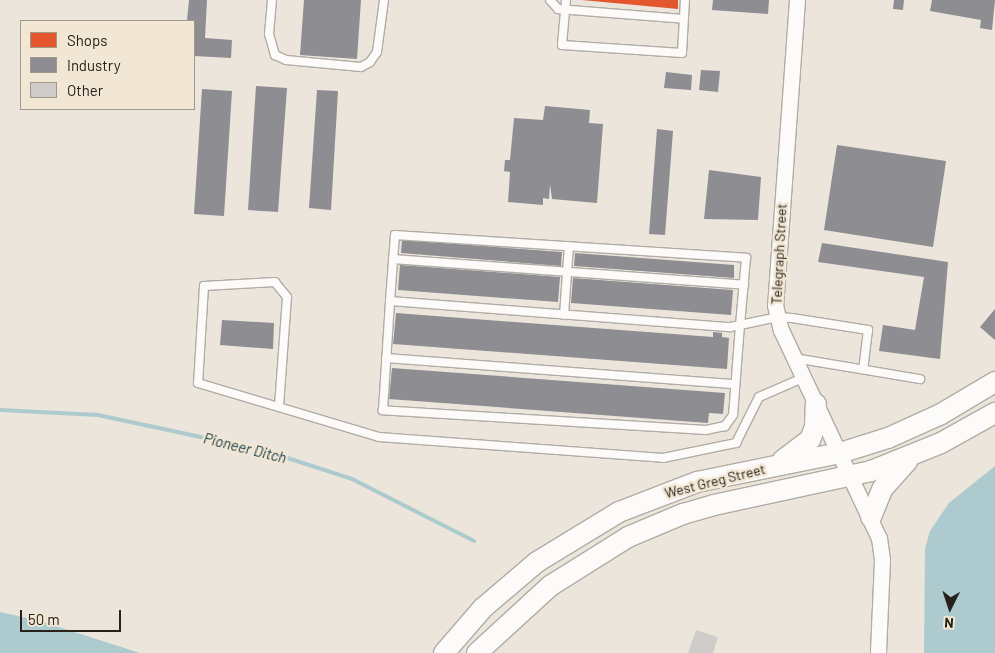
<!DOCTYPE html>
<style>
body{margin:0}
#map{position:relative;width:995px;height:653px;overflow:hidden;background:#ebe5db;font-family:Barlow,sans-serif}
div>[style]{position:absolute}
.water>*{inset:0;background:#adcace}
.shops>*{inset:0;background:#e4572e}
.industry>*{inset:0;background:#8d8d92}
.stream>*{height:4px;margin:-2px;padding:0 2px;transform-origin:2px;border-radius:2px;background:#adcace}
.building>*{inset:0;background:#d0ccca}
.roads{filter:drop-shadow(1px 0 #b1aca5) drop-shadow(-1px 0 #b1aca5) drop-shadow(0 1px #b1aca5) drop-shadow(0 -1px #b1aca5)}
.service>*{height:8px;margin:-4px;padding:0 4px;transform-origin:4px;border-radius:4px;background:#fcfbfa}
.minor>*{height:15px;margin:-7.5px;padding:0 7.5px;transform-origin:7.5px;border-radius:7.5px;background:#fcfbfa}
.secondary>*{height:20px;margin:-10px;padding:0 10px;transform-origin:10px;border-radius:10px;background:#fcfbfa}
span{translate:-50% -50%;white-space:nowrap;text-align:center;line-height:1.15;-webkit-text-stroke:5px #f2e6d4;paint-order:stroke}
.street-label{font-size:14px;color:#26221b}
.water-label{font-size:15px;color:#184149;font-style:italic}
.legend{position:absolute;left:20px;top:20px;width:175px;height:90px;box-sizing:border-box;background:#f2e6d4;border:1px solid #a0988a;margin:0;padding:6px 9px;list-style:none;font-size:15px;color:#26221b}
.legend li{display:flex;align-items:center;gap:10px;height:25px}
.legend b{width:25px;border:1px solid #a0988a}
.north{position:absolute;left:925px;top:583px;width:50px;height:50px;-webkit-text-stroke:4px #f2e6d4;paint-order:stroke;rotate:184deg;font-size:14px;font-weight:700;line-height:20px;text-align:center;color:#26221b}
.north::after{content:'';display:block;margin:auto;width:18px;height:22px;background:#26221b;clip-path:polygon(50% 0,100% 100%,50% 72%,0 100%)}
.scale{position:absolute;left:20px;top:610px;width:101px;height:22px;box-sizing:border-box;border:2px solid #26221b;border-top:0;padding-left:6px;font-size:15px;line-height:18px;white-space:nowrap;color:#26221b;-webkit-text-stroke:4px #f2e6d4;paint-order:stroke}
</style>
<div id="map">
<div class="water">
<i style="clip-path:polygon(995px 466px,995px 653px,924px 653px,925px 549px,930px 531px,949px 503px)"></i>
<i style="clip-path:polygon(0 612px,40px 621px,140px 653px,0 653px)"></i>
</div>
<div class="shops">
<i style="clip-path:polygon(582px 0,678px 0,678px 9px)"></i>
</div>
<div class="industry">
<i style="clip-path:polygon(189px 0,207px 0,205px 38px,232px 40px,231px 58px,194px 56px,194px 21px,187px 21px)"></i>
<i style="clip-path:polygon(304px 0,361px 0,357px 59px,300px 55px)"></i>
<i style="clip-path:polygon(713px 0,769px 0,768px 14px,712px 10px)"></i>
<i style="clip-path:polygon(894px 0,904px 0,903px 10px,893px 9px)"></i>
<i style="clip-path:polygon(932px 0,995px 0,992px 30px,980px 28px,981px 20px,930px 11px)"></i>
<i style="clip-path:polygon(701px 70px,720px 71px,718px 92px,699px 90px)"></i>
<i style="clip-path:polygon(666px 72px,692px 75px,691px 90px,664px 88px)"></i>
<i style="clip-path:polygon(256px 86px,287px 88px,278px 212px,248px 210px)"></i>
<i style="clip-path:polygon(202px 89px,232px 91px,224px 216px,194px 214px)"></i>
<i style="clip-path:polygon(317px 90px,338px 91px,331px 210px,309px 208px)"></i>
<i style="clip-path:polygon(545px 106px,590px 110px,589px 123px,603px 124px,597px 203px,552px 199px,550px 184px,549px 199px,543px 198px,543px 205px,508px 202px,510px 172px,504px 171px,505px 160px,510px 160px,514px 118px,543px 120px)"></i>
<i style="clip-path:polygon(657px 129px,673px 131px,665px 235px,649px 234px)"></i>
<i style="clip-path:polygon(837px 145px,946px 161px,933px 247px,824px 230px)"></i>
<i style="clip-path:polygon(709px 170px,761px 177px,758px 220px,704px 219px)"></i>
<i style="clip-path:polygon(402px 240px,562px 252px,561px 266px,401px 253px)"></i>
<i style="clip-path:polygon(822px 243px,948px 262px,940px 359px,879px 351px,883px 325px,915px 330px,924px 277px,818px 262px)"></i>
<i style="clip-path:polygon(575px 253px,734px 265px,734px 278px,574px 266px)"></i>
<i style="clip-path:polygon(400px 265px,560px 277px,558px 302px,398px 290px)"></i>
<i style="clip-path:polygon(573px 278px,733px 290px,731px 315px,571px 303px)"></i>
<i style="clip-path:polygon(995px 309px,995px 340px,980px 327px)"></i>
<i style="clip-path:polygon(396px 313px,713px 337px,713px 332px,722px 333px,722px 337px,729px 338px,727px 369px,393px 344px)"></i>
<i style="clip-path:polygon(222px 320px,274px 323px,273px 349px,220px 345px)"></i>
<i style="clip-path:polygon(392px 368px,725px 393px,723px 414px,709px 413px,708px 423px,389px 399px)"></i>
</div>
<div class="stream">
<i style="left:0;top:410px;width:98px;rotate:2.9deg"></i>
<i style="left:98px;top:415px;width:172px;rotate:12.1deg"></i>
<i style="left:266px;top:451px;width:90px;rotate:18deg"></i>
<i style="left:352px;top:479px;width:137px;rotate:26.9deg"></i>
</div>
<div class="building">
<i style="clip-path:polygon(696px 630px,718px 637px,713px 653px,688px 653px)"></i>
</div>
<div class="roads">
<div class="service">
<i style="left:272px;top:0;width:34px;rotate:95deg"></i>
<i style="left:269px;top:34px;width:22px;rotate:74deg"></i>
<i style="left:275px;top:55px;width:12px;rotate:24deg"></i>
<i style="left:286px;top:60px;width:75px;rotate:5.3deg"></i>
<i style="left:361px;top:67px;width:10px;rotate:-29deg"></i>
<i style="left:370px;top:62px;width:12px;rotate:-55deg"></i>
<i style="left:377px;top:52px;width:52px;rotate:-82.3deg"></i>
<i style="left:550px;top:0;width:12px;rotate:48deg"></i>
<i style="left:558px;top:9px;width:126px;rotate:4.5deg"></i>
<i style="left:566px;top:0;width:45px;rotate:95.1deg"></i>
<i style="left:562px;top:45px;width:120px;rotate:3.8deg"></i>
<i style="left:682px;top:53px;width:53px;rotate:-86.8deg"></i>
<i style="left:393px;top:259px;width:352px;rotate:4.2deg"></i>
<i style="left:390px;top:301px;width:66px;rotate:-85.7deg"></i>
<i style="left:395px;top:235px;width:352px;rotate:3.7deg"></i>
<i style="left:746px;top:258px;width:67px;rotate:95.1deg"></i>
<i style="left:740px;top:325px;width:90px;rotate:94.4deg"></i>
<i style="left:733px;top:415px;width:14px;rotate:126deg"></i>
<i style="left:725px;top:426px;width:19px;rotate:168deg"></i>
<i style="left:706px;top:430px;width:324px;rotate:-176.5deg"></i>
<i style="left:383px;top:410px;width:109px;rotate:-86.3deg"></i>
<i style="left:390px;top:301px;width:341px;rotate:4.4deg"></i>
<i style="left:730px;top:327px;width:10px;rotate:-11deg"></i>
<i style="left:740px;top:325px;width:38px;rotate:-12deg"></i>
<i style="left:777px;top:317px;width:15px;rotate:4deg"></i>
<i style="left:792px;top:318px;width:77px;rotate:9deg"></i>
<i style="left:868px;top:330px;width:39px;rotate:97deg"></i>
<i style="left:564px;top:315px;width:69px;rotate:-85.9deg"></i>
<i style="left:386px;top:358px;width:350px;rotate:4.3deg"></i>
<i style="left:794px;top:358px;width:128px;rotate:9.5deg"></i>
<i style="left:279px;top:406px;width:109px;rotate:-85.8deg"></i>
<i style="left:287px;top:297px;width:19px;rotate:-129deg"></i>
<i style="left:275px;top:282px;width:71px;rotate:176.8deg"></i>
<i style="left:204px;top:286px;width:97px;rotate:93.5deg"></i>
<i style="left:198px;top:383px;width:189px;rotate:16.6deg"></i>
<i style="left:379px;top:437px;width:285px;rotate:4.2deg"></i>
<i style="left:663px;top:458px;width:75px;rotate:-11.6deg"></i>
<i style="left:736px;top:443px;width:51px;rotate:-63.4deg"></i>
<i style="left:759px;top:397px;width:48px;rotate:-23.4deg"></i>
</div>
<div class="minor">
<i style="left:797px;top:0;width:306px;rotate:94.1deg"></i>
<i style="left:775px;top:305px;width:26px;rotate:77deg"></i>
<i style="left:781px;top:330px;width:230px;rotate:64.8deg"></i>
<i style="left:879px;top:538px;width:22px;rotate:82deg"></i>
<i style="left:882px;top:560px;width:93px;rotate:92.5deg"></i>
</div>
<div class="secondary">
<i style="left:783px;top:460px;width:34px;rotate:-37deg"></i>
<i style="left:810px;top:440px;width:14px;rotate:-69deg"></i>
<i style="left:815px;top:427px;width:23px;rotate:-88deg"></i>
<i style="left:871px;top:517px;width:31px;rotate:-68deg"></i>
<i style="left:883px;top:488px;width:36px;rotate:-48deg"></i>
<i style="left:444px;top:653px;width:60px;rotate:-49.1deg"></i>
<i style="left:483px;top:608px;width:71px;rotate:-40.4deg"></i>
<i style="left:537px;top:562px;width:96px;rotate:-31.4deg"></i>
<i style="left:619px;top:512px;width:84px;rotate:-21deg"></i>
<i style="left:697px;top:482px;width:146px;rotate:-11.5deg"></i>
<i style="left:840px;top:453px;width:50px;rotate:-17.4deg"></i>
<i style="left:888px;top:438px;width:58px;rotate:-24.4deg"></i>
<i style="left:941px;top:414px;width:63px;rotate:-30.7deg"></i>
<i style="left:477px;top:653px;width:99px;rotate:-42.5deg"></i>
<i style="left:550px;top:586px;width:92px;rotate:-32.1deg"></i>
<i style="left:628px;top:537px;width:60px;rotate:-22.7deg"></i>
<i style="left:683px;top:514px;width:32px;rotate:-16deg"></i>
<i style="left:714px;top:505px;width:161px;rotate:-12.2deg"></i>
<i style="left:871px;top:471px;width:75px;rotate:-21.8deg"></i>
<i style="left:941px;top:443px;width:62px;rotate:-29.1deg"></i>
</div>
</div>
<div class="street-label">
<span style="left:779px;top:254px;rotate:-87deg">Telegraph Street</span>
<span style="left:715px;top:481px;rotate:-14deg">West Greg Street</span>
</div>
<div class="water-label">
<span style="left:245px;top:448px;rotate:14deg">Pioneer Ditch</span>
</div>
<ul class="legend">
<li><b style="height:14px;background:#e4572e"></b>Shops</li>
<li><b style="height:14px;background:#8d8d92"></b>Industry</li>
<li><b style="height:14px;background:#d0ccca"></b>Other</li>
</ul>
<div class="north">N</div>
<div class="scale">50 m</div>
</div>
